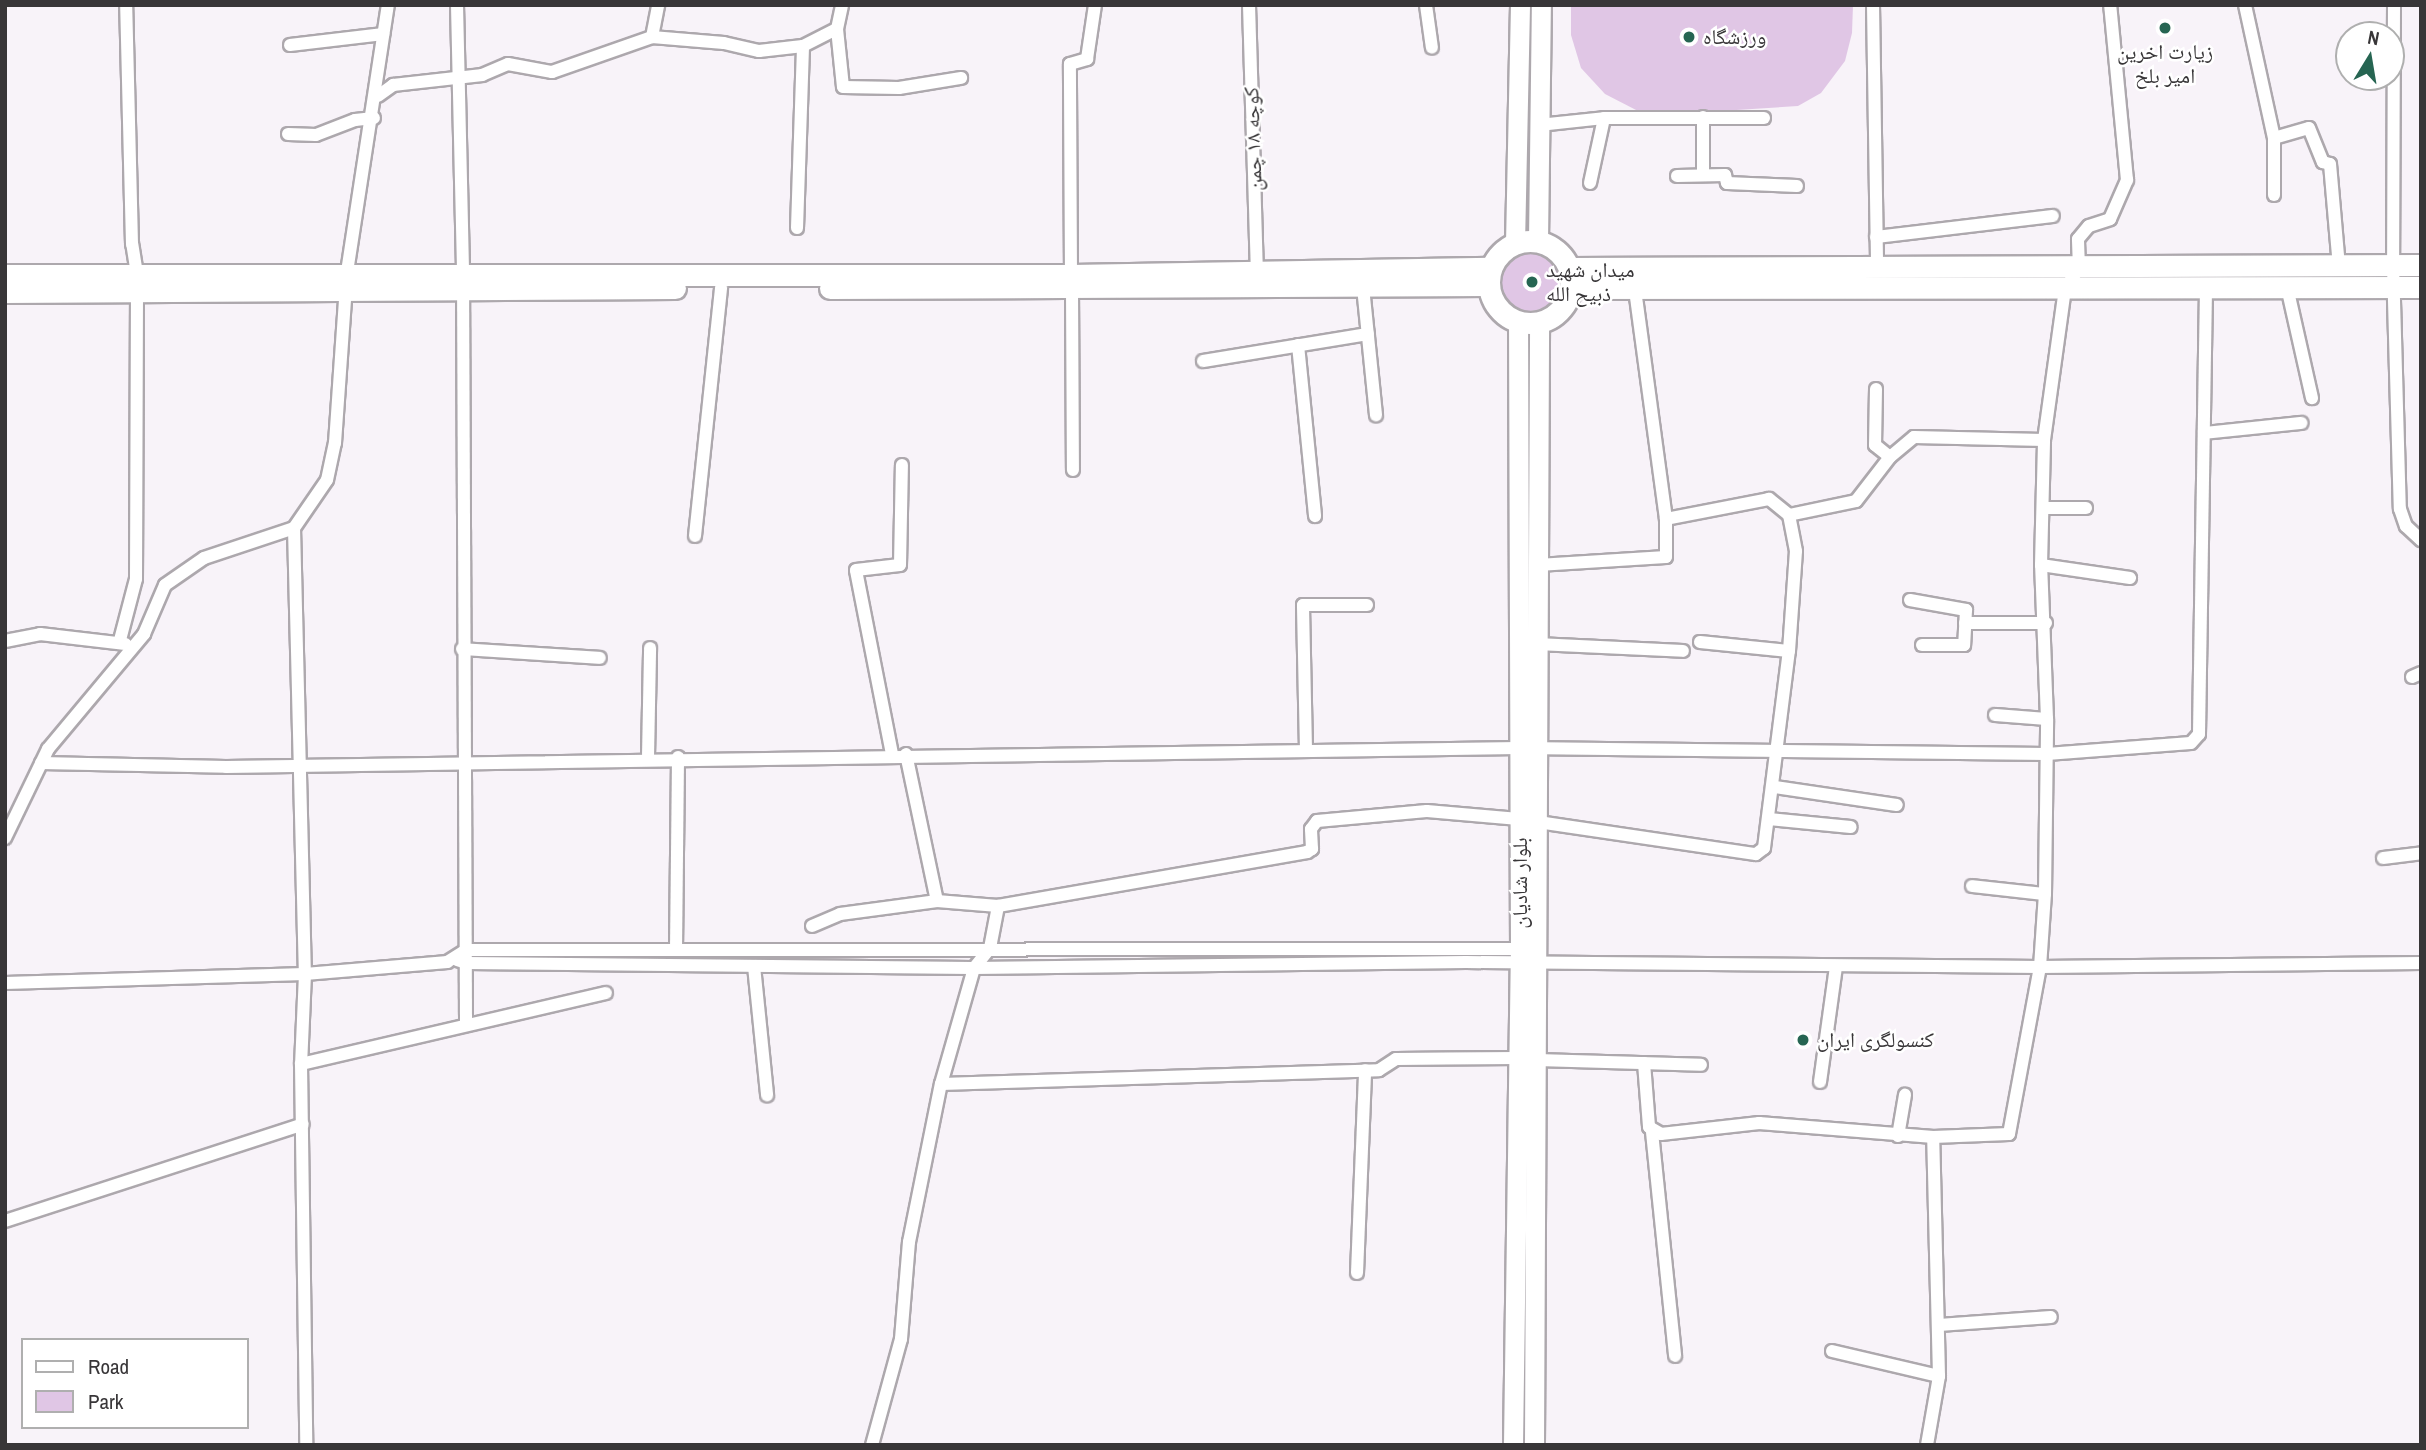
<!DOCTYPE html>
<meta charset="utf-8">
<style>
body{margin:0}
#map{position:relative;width:2426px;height:1450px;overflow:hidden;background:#f8f3f9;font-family:"Archivo Narrow","Noto Naskh Arabic",sans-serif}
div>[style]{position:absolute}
.green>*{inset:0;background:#e0c6e5}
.round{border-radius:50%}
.roads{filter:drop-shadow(2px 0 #ada8ad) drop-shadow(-2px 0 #ada8ad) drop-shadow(0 2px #ada8ad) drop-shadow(0 -2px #ada8ad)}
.minor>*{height:12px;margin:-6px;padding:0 6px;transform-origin:6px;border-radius:6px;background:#fff}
.primary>*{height:19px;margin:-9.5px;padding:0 9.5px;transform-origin:9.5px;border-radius:9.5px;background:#fff}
.trunk>*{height:21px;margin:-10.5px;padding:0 10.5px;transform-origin:10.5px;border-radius:10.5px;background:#fff}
.trunk>.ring{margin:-10.5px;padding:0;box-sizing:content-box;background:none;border:21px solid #fff;border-radius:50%}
.dots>*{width:19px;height:19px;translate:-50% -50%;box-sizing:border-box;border:4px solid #fff;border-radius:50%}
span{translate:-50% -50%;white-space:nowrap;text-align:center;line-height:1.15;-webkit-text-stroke:5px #fff;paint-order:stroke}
.poi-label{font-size:21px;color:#383638}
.left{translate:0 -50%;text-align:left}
.street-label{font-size:21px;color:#383638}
.frame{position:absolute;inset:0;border:7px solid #383638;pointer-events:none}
.legend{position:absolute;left:21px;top:1338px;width:228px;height:91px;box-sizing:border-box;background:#fff;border:2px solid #afafaf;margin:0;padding:9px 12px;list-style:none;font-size:21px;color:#383638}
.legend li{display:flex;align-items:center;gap:14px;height:35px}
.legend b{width:35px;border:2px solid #afafaf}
.north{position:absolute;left:2335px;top:21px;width:70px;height:70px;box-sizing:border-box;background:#fff;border:2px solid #afafaf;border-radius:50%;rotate:11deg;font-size:19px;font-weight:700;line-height:28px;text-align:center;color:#383638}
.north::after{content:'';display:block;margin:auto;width:24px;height:32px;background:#266552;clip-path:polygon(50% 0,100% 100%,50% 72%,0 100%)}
</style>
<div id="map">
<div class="green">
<i style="clip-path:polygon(1571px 5px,1853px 5px,1852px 33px,1845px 61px,1821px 93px,1798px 106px,1673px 114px,1638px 111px,1605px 94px,1581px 68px,1571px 35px)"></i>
<i class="round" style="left:1501px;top:253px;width:58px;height:58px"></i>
</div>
<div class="roads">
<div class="minor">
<i style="left:457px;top:5px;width:267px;rotate:88.7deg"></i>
<i style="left:463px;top:272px;width:753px;rotate:89.77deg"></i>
<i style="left:1249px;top:5px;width:267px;rotate:88.3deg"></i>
<i style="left:1426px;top:5px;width:43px;rotate:82.1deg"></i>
<i style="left:1873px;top:5px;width:263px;rotate:89.1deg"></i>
<i style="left:2245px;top:5px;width:136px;rotate:77.7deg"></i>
<i style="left:2274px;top:138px;width:57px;rotate:90deg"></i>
<i style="left:2394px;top:5px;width:260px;rotate:90.2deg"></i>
<i style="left:2393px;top:265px;width:244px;rotate:88.4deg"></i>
<i style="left:2400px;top:509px;width:18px;rotate:71deg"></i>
<i style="left:2406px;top:526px;width:21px;rotate:43deg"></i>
<i style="left:837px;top:29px;width:58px;rotate:84.1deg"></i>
<i style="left:843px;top:87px;width:56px;rotate:1deg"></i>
<i style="left:899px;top:88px;width:63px;rotate:-9.2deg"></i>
<i style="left:652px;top:37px;width:33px;rotate:-79deg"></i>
<i style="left:290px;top:45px;width:94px;rotate:-6.7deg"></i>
<i style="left:378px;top:96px;width:19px;rotate:-36deg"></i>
<i style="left:393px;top:85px;width:90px;rotate:-6.4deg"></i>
<i style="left:482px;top:75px;width:28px;rotate:-23deg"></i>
<i style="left:508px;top:64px;width:45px;rotate:10.3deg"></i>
<i style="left:552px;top:72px;width:106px;rotate:-19.3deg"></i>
<i style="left:652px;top:37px;width:72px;rotate:4.8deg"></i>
<i style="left:724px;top:43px;width:36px;rotate:13deg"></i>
<i style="left:759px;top:51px;width:44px;rotate:-6.5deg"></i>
<i style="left:803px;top:46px;width:38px;rotate:-27deg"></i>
<i style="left:837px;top:29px;width:25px;rotate:-78deg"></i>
<i style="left:1539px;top:125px;width:65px;rotate:-6.1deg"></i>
<i style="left:1604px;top:118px;width:160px"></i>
<i style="left:288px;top:134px;width:28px;rotate:2deg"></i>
<i style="left:316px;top:135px;width:42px;rotate:-21deg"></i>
<i style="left:355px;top:120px;width:19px;rotate:-6deg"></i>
<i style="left:2274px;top:138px;width:36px;rotate:-16deg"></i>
<i style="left:2309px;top:128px;width:37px;rotate:68deg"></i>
<i style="left:2323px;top:162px;width:7px;rotate:16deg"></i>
<i style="left:2330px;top:164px;width:102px;rotate:85deg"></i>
<i style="left:1703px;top:175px;width:58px;rotate:-90deg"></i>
<i style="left:1677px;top:176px;width:48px;rotate:-1.2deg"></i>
<i style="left:1725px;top:175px;width:8px;rotate:76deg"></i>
<i style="left:1727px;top:183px;width:70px;rotate:2.5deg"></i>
<i style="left:1590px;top:183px;width:66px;rotate:-77.8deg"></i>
<i style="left:797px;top:228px;width:182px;rotate:-88.1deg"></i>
<i style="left:1876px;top:237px;width:178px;rotate:-6.8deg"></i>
<i style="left:1071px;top:275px;width:211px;rotate:-90.3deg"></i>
<i style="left:1070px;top:64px;width:18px;rotate:-16deg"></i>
<i style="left:1087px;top:59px;width:55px;rotate:-81.6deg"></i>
<i style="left:1363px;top:287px;width:129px;rotate:84.2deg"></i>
<i style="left:2287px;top:287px;width:114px;rotate:77.3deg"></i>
<i style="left:1072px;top:290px;width:180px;rotate:89.7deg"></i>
<i style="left:1298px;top:345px;width:172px;rotate:84.3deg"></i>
<i style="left:1203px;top:361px;width:167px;rotate:-9.3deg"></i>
<i style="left:1876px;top:389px;width:56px;rotate:91deg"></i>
<i style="left:1875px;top:445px;width:19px;rotate:39deg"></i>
<i style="left:2204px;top:433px;width:98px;rotate:-5.9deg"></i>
<i style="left:2043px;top:508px;width:43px"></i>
<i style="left:1789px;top:515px;width:68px;rotate:-11.8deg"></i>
<i style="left:1856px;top:501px;width:56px;rotate:-52.3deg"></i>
<i style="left:1890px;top:457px;width:31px;rotate:-40deg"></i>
<i style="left:1914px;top:437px;width:130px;rotate:1.3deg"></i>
<i style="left:294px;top:528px;width:446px;rotate:88.6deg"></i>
<i style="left:305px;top:974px;width:90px;rotate:92.5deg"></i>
<i style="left:301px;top:1064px;width:381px;rotate:89.2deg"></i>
<i style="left:695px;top:536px;width:250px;rotate:-84deg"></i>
<i style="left:1538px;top:565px;width:128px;rotate:-3.6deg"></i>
<i style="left:1666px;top:557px;width:38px;rotate:-90deg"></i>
<i style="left:2041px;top:565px;width:90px;rotate:8.3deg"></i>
<i style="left:1910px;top:600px;width:57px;rotate:10.1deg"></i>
<i style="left:1966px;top:610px;width:35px;rotate:93deg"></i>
<i style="left:1964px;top:645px;width:42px;rotate:180deg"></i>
<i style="left:1965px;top:623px;width:81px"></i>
<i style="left:120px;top:640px;width:63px;rotate:-75.3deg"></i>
<i style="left:136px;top:579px;width:305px;rotate:-89.8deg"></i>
<i style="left:137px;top:274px;width:30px;rotate:-99deg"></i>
<i style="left:132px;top:244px;width:239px;rotate:-91.4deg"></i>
<i style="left:5px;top:641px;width:36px;rotate:-11deg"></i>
<i style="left:40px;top:634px;width:86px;rotate:6.7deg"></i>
<i style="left:1700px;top:642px;width:89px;rotate:5.8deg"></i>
<i style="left:1537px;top:644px;width:146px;rotate:2.7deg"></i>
<i style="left:462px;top:649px;width:138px;rotate:3.7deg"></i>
<i style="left:2412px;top:677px;width:10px;rotate:-24deg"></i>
<i style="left:1995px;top:715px;width:52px;rotate:4.4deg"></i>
<i style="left:1306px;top:750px;width:145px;rotate:-91.2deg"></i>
<i style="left:1303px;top:605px;width:64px"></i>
<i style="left:892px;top:754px;width:187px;rotate:-101.1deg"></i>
<i style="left:856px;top:570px;width:44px;rotate:-6.5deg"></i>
<i style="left:900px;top:565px;width:100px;rotate:-88.9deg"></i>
<i style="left:906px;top:754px;width:150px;rotate:78.1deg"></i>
<i style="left:937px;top:901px;width:61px;rotate:4.7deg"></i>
<i style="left:648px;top:757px;width:109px;rotate:-88.9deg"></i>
<i style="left:41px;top:763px;width:185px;rotate:1.2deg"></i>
<i style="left:226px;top:767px;width:1293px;rotate:-0.84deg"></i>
<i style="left:1519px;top:748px;width:528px;rotate:0.65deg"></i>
<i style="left:2047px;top:754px;width:144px;rotate:-4.4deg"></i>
<i style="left:2191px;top:743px;width:12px;rotate:-48deg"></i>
<i style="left:2199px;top:734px;width:447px;rotate:-89.1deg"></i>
<i style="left:1775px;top:787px;width:123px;rotate:8.4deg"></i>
<i style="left:1769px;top:819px;width:82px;rotate:5.6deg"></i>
<i style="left:1538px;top:822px;width:220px;rotate:8.4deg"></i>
<i style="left:1756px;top:854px;width:10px;rotate:-37deg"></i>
<i style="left:1764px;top:848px;width:199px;rotate:-82.8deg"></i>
<i style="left:1789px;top:651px;width:100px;rotate:-86deg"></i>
<i style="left:1796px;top:551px;width:37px;rotate:-101deg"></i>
<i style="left:1789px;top:515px;width:26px;rotate:-141deg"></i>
<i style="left:1769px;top:499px;width:105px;rotate:169deg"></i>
<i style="left:1666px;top:519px;width:232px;rotate:-97.7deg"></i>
<i style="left:5px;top:838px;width:99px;rotate:-64.2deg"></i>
<i style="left:48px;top:749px;width:150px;rotate:-50.1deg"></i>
<i style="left:144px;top:634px;width:53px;rotate:-66.8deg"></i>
<i style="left:165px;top:585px;width:47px;rotate:-34.7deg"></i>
<i style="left:204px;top:558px;width:95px;rotate:-18.4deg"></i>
<i style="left:294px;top:528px;width:58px;rotate:-55.5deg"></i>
<i style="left:327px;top:480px;width:38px;rotate:-78deg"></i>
<i style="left:335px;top:443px;width:171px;rotate:-86deg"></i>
<i style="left:347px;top:272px;width:270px;rotate:-81.3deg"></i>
<i style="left:2383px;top:858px;width:38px;rotate:-7deg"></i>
<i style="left:1972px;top:886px;width:73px;rotate:6.3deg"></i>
<i style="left:812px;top:926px;width:30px;rotate:-23deg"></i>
<i style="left:840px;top:914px;width:98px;rotate:-7.6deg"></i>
<i style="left:676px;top:950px;width:193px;rotate:-89.4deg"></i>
<i style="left:457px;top:960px;width:10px;rotate:17deg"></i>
<i style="left:467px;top:963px;width:507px;rotate:0.57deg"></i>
<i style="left:974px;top:968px;width:492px;rotate:-0.7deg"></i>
<i style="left:1466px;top:962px;width:574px;rotate:0.5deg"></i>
<i style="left:2040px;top:967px;width:381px;rotate:-0.6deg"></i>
<i style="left:754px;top:966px;width:130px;rotate:84.2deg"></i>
<i style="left:5px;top:983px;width:300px;rotate:-1.7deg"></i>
<i style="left:305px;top:974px;width:143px;rotate:-4.8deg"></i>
<i style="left:447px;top:962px;width:22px;rotate:-32deg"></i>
<i style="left:466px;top:950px;width:1054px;rotate:-0.05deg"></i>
<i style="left:1537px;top:1060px;width:164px;rotate:1.7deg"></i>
<i style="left:1644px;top:1063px;width:64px;rotate:85.5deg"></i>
<i style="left:1649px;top:1127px;width:14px;rotate:30deg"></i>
<i style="left:1661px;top:1134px;width:99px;rotate:-6.4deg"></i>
<i style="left:1759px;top:1123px;width:175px;rotate:4.6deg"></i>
<i style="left:1933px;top:1137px;width:76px;rotate:-2.3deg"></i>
<i style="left:2009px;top:1134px;width:170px;rotate:-79.5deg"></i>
<i style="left:2040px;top:967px;width:73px;rotate:-86.1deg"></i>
<i style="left:2045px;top:894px;width:175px;rotate:-89.3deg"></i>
<i style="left:2047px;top:719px;width:154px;rotate:-92.2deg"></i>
<i style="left:2041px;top:565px;width:125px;rotate:-88.6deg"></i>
<i style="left:2044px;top:440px;width:153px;rotate:-82.1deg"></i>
<i style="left:2065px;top:288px;width:24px;rotate:-54deg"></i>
<i style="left:2079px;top:269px;width:30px;rotate:-92deg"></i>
<i style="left:2078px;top:239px;width:17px;rotate:-50deg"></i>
<i style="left:2089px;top:226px;width:22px;rotate:-18deg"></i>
<i style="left:2110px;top:219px;width:43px;rotate:-66.4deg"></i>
<i style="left:2127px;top:180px;width:176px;rotate:-95.5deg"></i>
<i style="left:301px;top:1064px;width:313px;rotate:-13.1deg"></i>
<i style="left:1820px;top:1082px;width:117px;rotate:-82.1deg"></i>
<i style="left:941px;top:1084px;width:438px;rotate:-1.8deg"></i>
<i style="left:1379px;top:1070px;width:20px;rotate:-33deg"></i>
<i style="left:1396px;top:1059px;width:122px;rotate:-0.5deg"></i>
<i style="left:1652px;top:1132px;width:225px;rotate:84.1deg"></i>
<i style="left:1898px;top:1136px;width:42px;rotate:-80.3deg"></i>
<i style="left:5px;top:1221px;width:313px;rotate:-18deg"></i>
<i style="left:1357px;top:1273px;width:203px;rotate:-87.7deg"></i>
<i style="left:1939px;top:1325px;width:112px;rotate:-4.1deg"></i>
<i style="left:1832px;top:1351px;width:110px;rotate:13.2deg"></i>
<i style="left:872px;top:1445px;width:110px;rotate:-74.7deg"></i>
<i style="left:901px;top:1339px;width:97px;rotate:-85.3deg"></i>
<i style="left:909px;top:1242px;width:161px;rotate:-78.6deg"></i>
<i style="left:941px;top:1084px;width:121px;rotate:-74.1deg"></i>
<i style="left:974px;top:968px;width:26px;rotate:-51deg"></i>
<i style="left:990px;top:948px;width:43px;rotate:-79.2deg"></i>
<i style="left:998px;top:906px;width:314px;rotate:-9.9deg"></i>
<i style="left:1307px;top:852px;width:6px;rotate:-31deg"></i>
<i style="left:1312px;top:849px;width:20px;rotate:-93deg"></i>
<i style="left:1311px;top:829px;width:10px;rotate:-53deg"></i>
<i style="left:1317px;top:821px;width:110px;rotate:-5.2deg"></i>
<i style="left:1427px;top:811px;width:92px;rotate:5deg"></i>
<i style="left:1927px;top:1445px;width:70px;rotate:-80.1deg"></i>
<i style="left:1939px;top:1376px;width:239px;rotate:-91.4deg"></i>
</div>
<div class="primary">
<i style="left:1538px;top:241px;width:236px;rotate:-89.3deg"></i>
<i style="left:1515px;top:244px;width:239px;rotate:-88.8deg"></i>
<i style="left:1513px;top:1445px;width:496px;rotate:-89.2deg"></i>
<i style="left:1520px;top:949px;width:628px;rotate:-90.18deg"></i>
<i style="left:1534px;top:1445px;width:1123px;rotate:-89.74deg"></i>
</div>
<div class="trunk">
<i class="ring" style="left:1489px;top:241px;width:61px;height:61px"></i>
<i style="left:1569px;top:268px;width:852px;rotate:-0.2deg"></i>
<i style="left:5px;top:275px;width:1066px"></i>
<i style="left:1071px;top:275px;width:420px;rotate:-1deg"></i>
<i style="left:830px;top:288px;width:659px;rotate:-0.26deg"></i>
<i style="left:1571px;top:288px;width:850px;rotate:-0.07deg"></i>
<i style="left:5px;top:292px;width:670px;rotate:-0.34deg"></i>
</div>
</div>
<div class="dots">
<i style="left:2165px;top:28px;background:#266552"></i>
<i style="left:1689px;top:37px;background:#266552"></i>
<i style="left:1532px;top:282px;background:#266552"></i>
<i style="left:1803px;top:1040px;background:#266552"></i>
</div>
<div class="poi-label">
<span class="left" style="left:1703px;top:37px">ورزشگاه</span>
<span style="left:2165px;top:64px">زیارت اخرین<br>امیر بلخ</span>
<span class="left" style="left:1546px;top:282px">میدان شهید<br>ذبیح الله</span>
<span class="left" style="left:1817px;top:1040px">کنسولگری ایران</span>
</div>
<div class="street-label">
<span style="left:1253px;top:139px;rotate:-92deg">كوچه ١٨ چمن</span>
<span style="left:1520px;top:883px;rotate:-90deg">بلوار شادیان</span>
</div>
<div class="frame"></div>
<ul class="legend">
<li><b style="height:9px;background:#fff"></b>Road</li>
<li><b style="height:19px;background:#e0c6e5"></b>Park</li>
</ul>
<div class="north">N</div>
</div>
